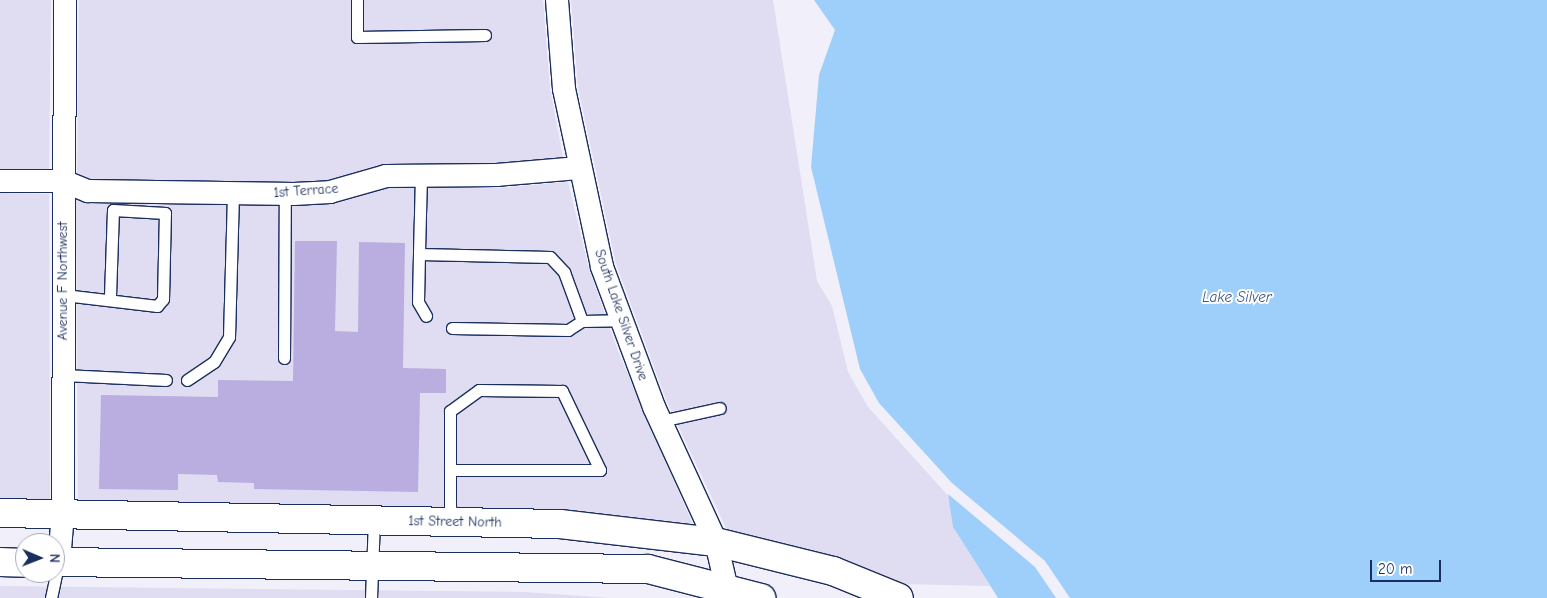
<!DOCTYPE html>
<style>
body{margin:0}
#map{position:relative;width:1547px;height:598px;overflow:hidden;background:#f1eff9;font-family:"Comic Neue",sans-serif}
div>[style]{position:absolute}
.built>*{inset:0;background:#e0dcf1}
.water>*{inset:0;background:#9ecffb}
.building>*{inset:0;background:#b9aedf}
.roads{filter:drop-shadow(1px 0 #1b2f5e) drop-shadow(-1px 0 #1b2f5e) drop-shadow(0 1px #1b2f5e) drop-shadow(0 -1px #1b2f5e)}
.lane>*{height:11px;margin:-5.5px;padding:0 5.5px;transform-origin:5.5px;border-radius:5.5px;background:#fff}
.street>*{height:22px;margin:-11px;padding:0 11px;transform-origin:11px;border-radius:11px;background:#fff}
.secondary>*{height:28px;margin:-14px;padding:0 14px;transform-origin:14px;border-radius:14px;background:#fff}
span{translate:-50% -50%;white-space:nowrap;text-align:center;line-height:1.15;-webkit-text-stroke:4px #fff;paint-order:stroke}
.street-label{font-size:14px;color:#1b2f5e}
.water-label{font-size:15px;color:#3c5785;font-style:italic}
.north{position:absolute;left:15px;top:533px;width:50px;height:50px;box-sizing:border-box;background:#fff;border:1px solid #a4acbf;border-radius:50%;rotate:91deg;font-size:14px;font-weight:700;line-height:20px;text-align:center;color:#1b2f5e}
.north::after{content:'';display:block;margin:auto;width:18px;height:22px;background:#1b2f5e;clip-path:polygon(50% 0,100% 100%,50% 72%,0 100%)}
.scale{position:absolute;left:1370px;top:560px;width:71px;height:22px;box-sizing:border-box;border:2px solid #1b2f5e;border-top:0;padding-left:6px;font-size:15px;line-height:18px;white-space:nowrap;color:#1b2f5e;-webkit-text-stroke:4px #fff;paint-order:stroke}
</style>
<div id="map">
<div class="built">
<i style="clip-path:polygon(0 0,51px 0,49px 169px,0 169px)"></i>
<i style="clip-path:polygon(79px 0,543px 0,550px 89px,563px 157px,496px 163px,384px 164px,327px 180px,294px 182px,91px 179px,77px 173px)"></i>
<i style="clip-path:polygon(571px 0,773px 0,817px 281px,832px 306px,848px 372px,868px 407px,951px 499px,953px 527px,990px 586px,902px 584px,837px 559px,728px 532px,667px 402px,616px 264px,578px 87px)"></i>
<i style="clip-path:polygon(568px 182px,589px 269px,619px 354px,694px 527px,78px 501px,76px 200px,295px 206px,333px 204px,387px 188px,498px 188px)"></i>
<i style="clip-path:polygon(0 193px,49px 194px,50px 501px,0 501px)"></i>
<i style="clip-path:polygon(0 586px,525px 592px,610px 598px,0 598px)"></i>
</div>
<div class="water">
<i style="clip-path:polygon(814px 0,1547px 0,1547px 598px,1070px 598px,1045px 561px,952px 483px,879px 403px,860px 369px,811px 167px,819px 75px,835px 30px)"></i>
<i style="clip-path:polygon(948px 494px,1035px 567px,1056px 598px,998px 598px,953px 527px)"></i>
</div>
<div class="building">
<i style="clip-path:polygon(295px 241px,337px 241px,335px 331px,358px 332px,359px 242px,405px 243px,403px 368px,446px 369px,446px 393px,420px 393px,418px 492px,254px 489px,254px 483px,218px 482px,217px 475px,178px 474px,178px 490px,99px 489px,101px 395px,218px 397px,218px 380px,293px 381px)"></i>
</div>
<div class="roads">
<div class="lane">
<i style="left:357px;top:0;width:37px;rotate:90deg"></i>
<i style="left:357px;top:37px;width:128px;rotate:-0.9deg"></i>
<i style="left:421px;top:176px;width:78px;rotate:91.5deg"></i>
<i style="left:419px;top:254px;width:131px;rotate:1.3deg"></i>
<i style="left:550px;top:257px;width:21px;rotate:47deg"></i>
<i style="left:564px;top:272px;width:52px;rotate:69.8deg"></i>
<i style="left:419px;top:254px;width:48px;rotate:91.2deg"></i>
<i style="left:418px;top:302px;width:16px;rotate:60deg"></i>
<i style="left:64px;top:295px;width:94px;rotate:6.7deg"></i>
<i style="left:157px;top:306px;width:9px;rotate:-49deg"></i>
<i style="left:163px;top:299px;width:86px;rotate:-88.7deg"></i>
<i style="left:165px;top:213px;width:52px;rotate:-176.7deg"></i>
<i style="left:113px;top:210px;width:87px;rotate:92deg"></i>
<i style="left:452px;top:328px;width:116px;rotate:1deg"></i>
<i style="left:568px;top:330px;width:17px;rotate:-33deg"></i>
<i style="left:582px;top:321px;width:39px;rotate:-1deg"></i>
<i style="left:284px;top:358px;width:164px;rotate:-89.7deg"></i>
<i style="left:63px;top:375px;width:103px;rotate:2.8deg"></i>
<i style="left:187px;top:380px;width:32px;rotate:-34deg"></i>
<i style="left:214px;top:362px;width:29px;rotate:-59deg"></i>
<i style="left:229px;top:337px;width:144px;rotate:-88.4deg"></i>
<i style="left:661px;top:421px;width:60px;rotate:-12.4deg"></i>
<i style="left:450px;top:470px;width:150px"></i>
<i style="left:600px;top:470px;width:88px;rotate:-115.7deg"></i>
<i style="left:562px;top:391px;width:83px;rotate:-179.3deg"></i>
<i style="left:479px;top:390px;width:36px;rotate:144deg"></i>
<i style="left:450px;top:411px;width:94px;rotate:90deg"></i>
<i style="left:450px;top:505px;width:16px;rotate:86deg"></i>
<i style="left:51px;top:598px;width:38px;rotate:-78deg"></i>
<i style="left:371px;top:598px;width:78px;rotate:-87.8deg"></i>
</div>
<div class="street">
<i style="left:557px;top:0;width:89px;rotate:85.5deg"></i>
<i style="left:564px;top:89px;width:182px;rotate:77.9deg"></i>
<i style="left:602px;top:267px;width:149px;rotate:69.6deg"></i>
<i style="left:654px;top:407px;width:149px;rotate:65.3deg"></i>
<i style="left:716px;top:542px;width:57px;rotate:76.9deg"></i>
<i style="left:0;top:181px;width:63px"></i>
<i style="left:63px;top:181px;width:27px;rotate:22deg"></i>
<i style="left:88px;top:191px;width:206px;rotate:0.8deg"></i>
<i style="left:294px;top:194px;width:36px;rotate:-3deg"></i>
<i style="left:330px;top:192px;width:58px;rotate:-15.9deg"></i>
<i style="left:386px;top:176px;width:111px;rotate:-0.5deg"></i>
<i style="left:497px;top:175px;width:82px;rotate:-4.9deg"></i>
<i style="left:59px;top:561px;width:48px;rotate:-85.2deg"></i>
<i style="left:63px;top:513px;width:513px;rotate:-89.78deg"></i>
</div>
<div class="secondary">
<i style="left:0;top:513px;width:560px;rotate:1.13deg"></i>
<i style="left:560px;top:524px;width:157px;rotate:6.6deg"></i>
<i style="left:716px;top:542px;width:121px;rotate:13.9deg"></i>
<i style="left:833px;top:571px;width:71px;rotate:22.2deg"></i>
<i style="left:0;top:562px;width:25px;rotate:2deg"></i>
<i style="left:55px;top:562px;width:593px;rotate:0.68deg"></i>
<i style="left:648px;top:569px;width:117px;rotate:14.4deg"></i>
</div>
</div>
<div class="street-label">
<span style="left:306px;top:191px;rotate:-4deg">1st Terrace</span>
<span style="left:63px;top:281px;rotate:-90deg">Avenue F Northwest</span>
<span style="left:621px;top:315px;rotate:71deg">South Lake Silver Drive</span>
<span style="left:455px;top:522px;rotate:1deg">1st Street North</span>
</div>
<div class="water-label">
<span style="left:1237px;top:298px">Lake Silver</span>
</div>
<div class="north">N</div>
<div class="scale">20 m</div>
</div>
